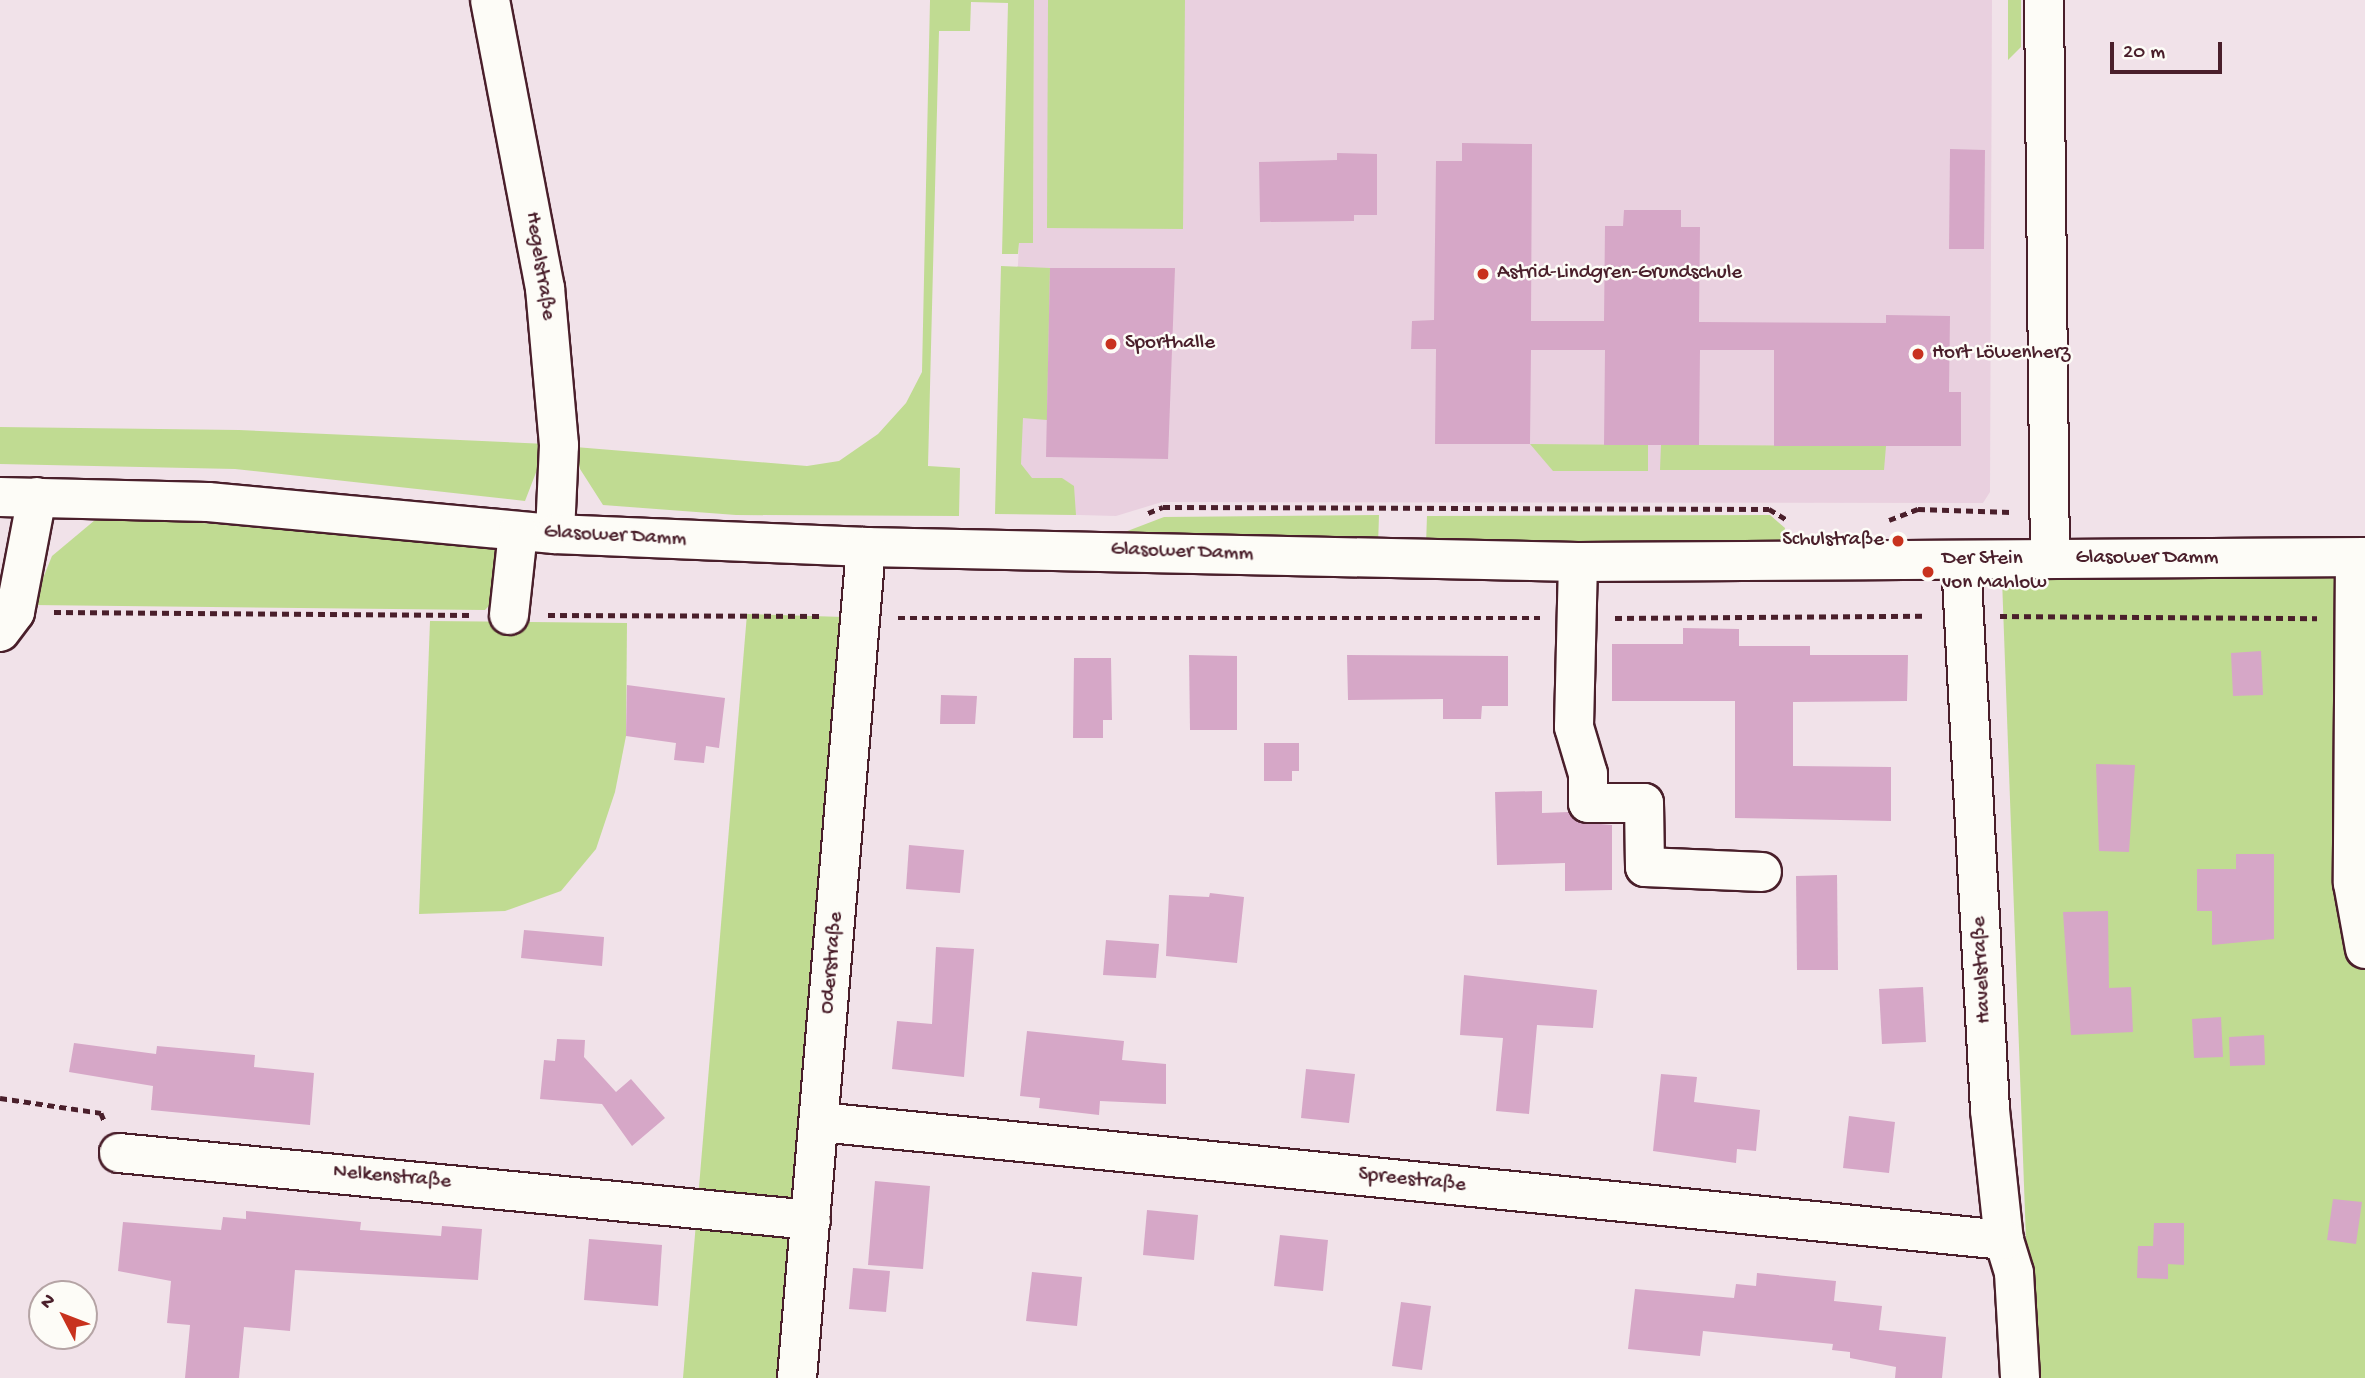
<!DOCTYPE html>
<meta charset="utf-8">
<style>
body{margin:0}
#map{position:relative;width:2365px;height:1378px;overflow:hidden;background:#f1e2e9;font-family:"Gochi Hand",sans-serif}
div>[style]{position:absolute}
.built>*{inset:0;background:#e9d0df}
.green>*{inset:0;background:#c0db92}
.building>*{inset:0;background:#d6a7c7}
.path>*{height:4.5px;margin-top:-2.25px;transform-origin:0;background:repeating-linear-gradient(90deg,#4a1f2b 0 7px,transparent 0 12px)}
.roads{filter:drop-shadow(2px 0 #4a1f2b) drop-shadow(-2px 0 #4a1f2b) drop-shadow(0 2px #4a1f2b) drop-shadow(0 -2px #4a1f2b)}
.minor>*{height:38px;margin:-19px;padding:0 19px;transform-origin:19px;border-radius:19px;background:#fdfcf7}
.dots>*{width:19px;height:19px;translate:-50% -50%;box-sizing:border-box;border:4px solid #fdfcf7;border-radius:50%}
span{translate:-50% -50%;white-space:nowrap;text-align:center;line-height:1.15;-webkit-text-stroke:5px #fdfcf7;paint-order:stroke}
.street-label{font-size:21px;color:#4a1f2b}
.poi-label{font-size:21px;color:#4a1f2b}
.left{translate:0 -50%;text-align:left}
.right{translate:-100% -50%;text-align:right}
.north{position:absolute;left:28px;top:1280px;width:70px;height:70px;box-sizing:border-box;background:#fdfcf7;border:2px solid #b5a4a5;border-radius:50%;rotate:312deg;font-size:19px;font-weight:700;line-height:28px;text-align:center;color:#4a1f2b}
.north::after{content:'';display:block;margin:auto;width:24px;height:32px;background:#c8321e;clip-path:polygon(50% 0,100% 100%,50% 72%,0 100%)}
.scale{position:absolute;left:2110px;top:42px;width:112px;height:32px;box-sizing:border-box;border:4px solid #4a1f2b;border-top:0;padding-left:9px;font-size:21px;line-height:24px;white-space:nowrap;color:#4a1f2b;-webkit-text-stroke:5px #fdfcf7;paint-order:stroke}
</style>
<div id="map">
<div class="built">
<i style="clip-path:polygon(1034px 0,1992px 0,1990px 492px,1983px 503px,1162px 502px,1116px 516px,1006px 513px,1019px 243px,1033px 242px)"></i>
</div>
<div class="green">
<i style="clip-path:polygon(930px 0,1034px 0,1033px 243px,1019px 243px,1018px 254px,1002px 254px,1008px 3px,971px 2px,970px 31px,939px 31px,928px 466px,960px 468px,959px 516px,736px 515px,603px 505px,580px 469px,575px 447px,807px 466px,839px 461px,878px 434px,906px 403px,922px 372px)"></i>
<i style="clip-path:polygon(1048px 0,1185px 0,1183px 229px,1047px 228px)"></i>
<i style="clip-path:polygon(2008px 0,2021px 0,2021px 47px,2008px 60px)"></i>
<i style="clip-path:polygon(1001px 266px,1050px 268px,1047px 420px,1023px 418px,1021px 464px,1032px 478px,1062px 478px,1074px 486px,1076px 515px,995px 514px)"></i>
<i style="clip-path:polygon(0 427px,239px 430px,547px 444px,525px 501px,235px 469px,0 464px)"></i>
<i style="clip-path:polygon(1530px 444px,1648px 445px,1648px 471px,1553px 471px)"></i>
<i style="clip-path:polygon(1661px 445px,1699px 445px,1886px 446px,1884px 470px,1660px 470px)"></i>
<i style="clip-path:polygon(101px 515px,494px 546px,501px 553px,498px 596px,485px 610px,32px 605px,52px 556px)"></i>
<i style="clip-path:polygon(1379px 515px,1378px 545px,1117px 535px,1164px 517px)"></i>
<i style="clip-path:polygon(1770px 515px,1785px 528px,1783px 545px,1426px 545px,1427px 516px)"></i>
<i style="clip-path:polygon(2365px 574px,2365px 1378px,2031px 1378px,2002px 579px)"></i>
<i style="clip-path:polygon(747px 614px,844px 617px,783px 1378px,683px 1378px)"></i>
<i style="clip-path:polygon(430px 621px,627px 623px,626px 736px,615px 792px,596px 849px,561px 891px,505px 911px,419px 914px)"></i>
</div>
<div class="building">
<i style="clip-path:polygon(1462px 143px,1532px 144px,1531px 321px,1604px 321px,1605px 226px,1623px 226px,1624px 210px,1681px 210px,1681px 227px,1700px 227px,1699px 322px,1886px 323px,1886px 315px,1950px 316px,1949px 392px,1961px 392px,1961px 446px,1774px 446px,1774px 350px,1700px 350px,1699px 445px,1604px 445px,1605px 350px,1531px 350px,1530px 444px,1435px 444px,1436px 349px,1411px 349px,1412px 321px,1434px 320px,1436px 161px,1462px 161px)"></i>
<i style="clip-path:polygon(1950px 149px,1985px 150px,1984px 249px,1949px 249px)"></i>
<i style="clip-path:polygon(1337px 153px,1377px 154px,1377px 215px,1354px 215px,1354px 221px,1260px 222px,1259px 162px,1337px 160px)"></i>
<i style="clip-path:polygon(1050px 268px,1175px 268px,1168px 459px,1046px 457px)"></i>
<i style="clip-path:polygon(1683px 628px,1739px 629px,1739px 646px,1810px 646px,1810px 655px,1908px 655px,1907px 701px,1793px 702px,1793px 766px,1891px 767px,1891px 821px,1735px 818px,1735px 701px,1612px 701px,1612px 644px,1683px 644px)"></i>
<i style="clip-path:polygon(2261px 651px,2263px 695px,2233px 696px,2231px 653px)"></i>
<i style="clip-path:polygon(1189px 655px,1237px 656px,1237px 730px,1190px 730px)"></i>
<i style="clip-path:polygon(1347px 655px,1508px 656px,1508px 706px,1482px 706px,1481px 719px,1443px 719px,1443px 699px,1348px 700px)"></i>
<i style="clip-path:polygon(1074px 658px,1111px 658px,1112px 720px,1103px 720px,1103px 738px,1073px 738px)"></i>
<i style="clip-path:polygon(627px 685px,725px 698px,719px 748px,706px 746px,704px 763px,674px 760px,676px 743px,626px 736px)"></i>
<i style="clip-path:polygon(941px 695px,977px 696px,975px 724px,940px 724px)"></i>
<i style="clip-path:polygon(1264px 743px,1299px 743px,1299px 771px,1292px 771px,1292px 781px,1264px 781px)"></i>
<i style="clip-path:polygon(2096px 764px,2135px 765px,2129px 852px,2099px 851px)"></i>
<i style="clip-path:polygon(1542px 791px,1542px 813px,1569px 812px,1578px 822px,1612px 825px,1612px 890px,1565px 891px,1565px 863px,1497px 865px,1495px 792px)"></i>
<i style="clip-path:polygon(909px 845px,964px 850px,960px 893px,906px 889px)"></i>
<i style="clip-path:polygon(2236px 854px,2274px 854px,2274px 939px,2212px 945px,2212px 911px,2197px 911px,2197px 869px,2236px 869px)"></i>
<i style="clip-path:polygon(1837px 875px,1838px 970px,1797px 970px,1796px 876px)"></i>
<i style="clip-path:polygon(1210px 893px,1244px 897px,1237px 963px,1166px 956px,1169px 895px,1209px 897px)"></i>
<i style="clip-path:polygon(2108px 911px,2109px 988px,2131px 987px,2133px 1032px,2071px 1035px,2063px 912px)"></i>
<i style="clip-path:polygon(524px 930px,604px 937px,602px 966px,521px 958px)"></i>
<i style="clip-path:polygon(1106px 940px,1159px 944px,1156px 978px,1103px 975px)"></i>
<i style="clip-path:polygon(936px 947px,974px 949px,964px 1077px,892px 1069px,897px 1021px,932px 1024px)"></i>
<i style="clip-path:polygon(1464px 975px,1597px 990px,1593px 1028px,1537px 1025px,1529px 1114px,1496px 1111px,1503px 1038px,1460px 1035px)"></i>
<i style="clip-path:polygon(1923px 987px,1926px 1042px,1882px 1044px,1879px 989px)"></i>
<i style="clip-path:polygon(2221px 1017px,2223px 1057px,2194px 1058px,2192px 1019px)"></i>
<i style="clip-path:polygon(1027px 1031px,1124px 1041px,1122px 1060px,1166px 1064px,1166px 1104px,1100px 1101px,1099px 1115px,1039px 1108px,1040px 1098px,1020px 1096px)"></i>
<i style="clip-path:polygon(2264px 1035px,2265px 1065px,2230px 1066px,2229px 1037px)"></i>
<i style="clip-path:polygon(557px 1039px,585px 1040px,584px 1057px,616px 1092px,631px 1079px,665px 1118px,632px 1146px,602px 1104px,540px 1099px,544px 1060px,555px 1061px)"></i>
<i style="clip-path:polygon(74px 1043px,156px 1054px,157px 1046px,255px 1055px,254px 1067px,314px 1073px,310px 1125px,151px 1110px,153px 1086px,69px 1072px)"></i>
<i style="clip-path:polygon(1306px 1069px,1355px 1074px,1349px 1123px,1301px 1118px)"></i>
<i style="clip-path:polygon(1661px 1074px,1697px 1077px,1694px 1102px,1760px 1110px,1756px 1151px,1737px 1149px,1736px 1163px,1653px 1151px)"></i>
<i style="clip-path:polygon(1849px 1116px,1895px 1122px,1889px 1173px,1843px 1168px)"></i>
<i style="clip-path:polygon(875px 1181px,930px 1186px,923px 1269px,868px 1265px)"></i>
<i style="clip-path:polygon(2333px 1199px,2362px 1202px,2356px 1244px,2327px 1240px)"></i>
<i style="clip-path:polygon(1147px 1210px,1198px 1215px,1194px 1260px,1143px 1255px)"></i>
<i style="clip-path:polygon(246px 1211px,361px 1222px,360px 1230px,441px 1236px,442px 1226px,482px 1229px,478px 1280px,295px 1270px,290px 1331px,244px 1327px,239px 1378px,185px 1378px,190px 1325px,167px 1323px,171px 1281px,118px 1271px,123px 1222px,221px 1230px,223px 1217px,246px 1219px)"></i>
<i style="clip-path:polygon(2154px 1223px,2184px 1223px,2184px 1265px,2168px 1264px,2168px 1279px,2137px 1278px,2138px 1246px,2153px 1246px)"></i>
<i style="clip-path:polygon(1280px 1235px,1328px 1240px,1323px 1291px,1274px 1286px)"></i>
<i style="clip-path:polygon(589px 1239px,662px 1245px,658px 1306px,584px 1300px)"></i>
<i style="clip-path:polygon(853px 1268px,890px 1271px,886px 1312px,849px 1309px)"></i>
<i style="clip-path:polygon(1032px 1272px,1082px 1277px,1077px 1326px,1026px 1321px)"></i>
<i style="clip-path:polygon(1757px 1273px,1836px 1281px,1834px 1301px,1882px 1306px,1879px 1330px,1946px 1337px,1942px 1378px,1895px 1378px,1896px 1367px,1850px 1358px,1850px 1352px,1832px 1350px,1833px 1344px,1703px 1331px,1700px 1356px,1628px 1349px,1635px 1289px,1734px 1298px,1736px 1284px,1756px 1286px)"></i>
<i style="clip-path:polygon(1401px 1302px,1431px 1306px,1422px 1370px,1392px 1366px)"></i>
</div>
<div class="path">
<i style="left:1148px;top:513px;width:16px;rotate:-22deg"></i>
<i style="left:1163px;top:507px;width:606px;rotate:0.19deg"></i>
<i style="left:1769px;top:509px;width:23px;rotate:31deg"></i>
<i style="left:1889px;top:520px;width:31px;rotate:-21deg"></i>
<i style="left:1918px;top:509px;width:93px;rotate:1.8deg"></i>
<i style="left:54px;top:612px;width:418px;rotate:0.4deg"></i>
<i style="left:548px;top:615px;width:274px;rotate:0.2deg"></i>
<i style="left:2000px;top:616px;width:317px;rotate:0.4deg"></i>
<i style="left:898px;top:618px;width:642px"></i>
<i style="left:1615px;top:618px;width:310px;rotate:-0.4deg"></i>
<i style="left:0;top:1098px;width:102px;rotate:8.4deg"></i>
<i style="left:101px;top:1113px;width:8px;rotate:67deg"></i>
</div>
<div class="roads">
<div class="minor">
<i style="left:490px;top:0;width:293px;rotate:79.2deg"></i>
<i style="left:545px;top:288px;width:158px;rotate:84.9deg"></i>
<i style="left:559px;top:445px;width:89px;rotate:92.6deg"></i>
<i style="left:2044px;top:0;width:559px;rotate:89.39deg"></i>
<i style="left:0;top:497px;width:208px;rotate:1.4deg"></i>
<i style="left:208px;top:502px;width:348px;rotate:5.3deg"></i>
<i style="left:555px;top:534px;width:311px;rotate:2.4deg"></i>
<i style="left:866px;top:547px;width:712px;rotate:1.21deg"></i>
<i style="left:1578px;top:562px;width:787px;rotate:-0.36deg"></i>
<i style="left:2355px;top:558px;width:325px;rotate:90.4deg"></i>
<i style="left:2353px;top:883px;width:67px;rotate:79.7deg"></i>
<i style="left:1961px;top:560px;width:551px;rotate:86.98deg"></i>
<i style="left:1990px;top:1110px;width:131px;rotate:83.9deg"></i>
<i style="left:2004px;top:1240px;width:34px;rotate:73deg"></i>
<i style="left:2014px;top:1273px;width:105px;rotate:86.7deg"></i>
<i style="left:1578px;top:562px;width:165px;rotate:91.4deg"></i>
<i style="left:1574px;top:727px;width:49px;rotate:73.4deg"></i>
<i style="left:1588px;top:774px;width:29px;rotate:90deg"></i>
<i style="left:1588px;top:803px;width:56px"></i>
<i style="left:1644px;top:803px;width:64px;rotate:89.1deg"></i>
<i style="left:1645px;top:867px;width:117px;rotate:2.4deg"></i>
<i style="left:509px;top:615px;width:83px;rotate:-83.8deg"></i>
<i style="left:0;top:632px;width:25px;rotate:-53deg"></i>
<i style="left:15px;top:612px;width:117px;rotate:-79.2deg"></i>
<i style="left:820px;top:1122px;width:1190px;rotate:5.69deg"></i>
<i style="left:119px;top:1153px;width:695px;rotate:5.53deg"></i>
<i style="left:797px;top:1378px;width:834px;rotate:-85.25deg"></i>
</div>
</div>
<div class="dots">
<i style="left:1483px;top:274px;background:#c8321e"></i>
<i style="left:1111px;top:344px;background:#c8321e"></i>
<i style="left:1918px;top:354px;background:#c8321e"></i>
<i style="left:1898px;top:541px;background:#c8321e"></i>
<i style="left:1928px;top:572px;background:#c8321e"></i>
</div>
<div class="street-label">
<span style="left:539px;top:266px;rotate:81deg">Hegelstraße</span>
<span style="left:615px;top:537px;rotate:3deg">Glasower Damm</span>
<span style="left:1182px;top:553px;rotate:2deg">Glasower Damm</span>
<span style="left:2147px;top:559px">Glasower Damm</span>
<span style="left:833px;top:963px;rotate:-85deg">Oderstraße</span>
<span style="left:1983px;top:970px;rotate:-93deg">Havelstraße</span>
<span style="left:392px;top:1178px;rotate:5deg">Nelkenstraße</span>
<span style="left:1412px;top:1181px;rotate:6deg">Spreestraße</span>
</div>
<div class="poi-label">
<span class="left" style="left:1497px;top:274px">Astrid-Lindgren-Grundschule</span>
<span class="left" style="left:1125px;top:344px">Sporthalle</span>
<span class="left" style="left:1932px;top:354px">Hort Löwenherz</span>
<span class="right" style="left:1884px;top:541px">Schulstraße</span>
<span class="left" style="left:1942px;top:572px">Der Stein<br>von Mahlow</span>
</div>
<div class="north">N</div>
<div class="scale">20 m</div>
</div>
